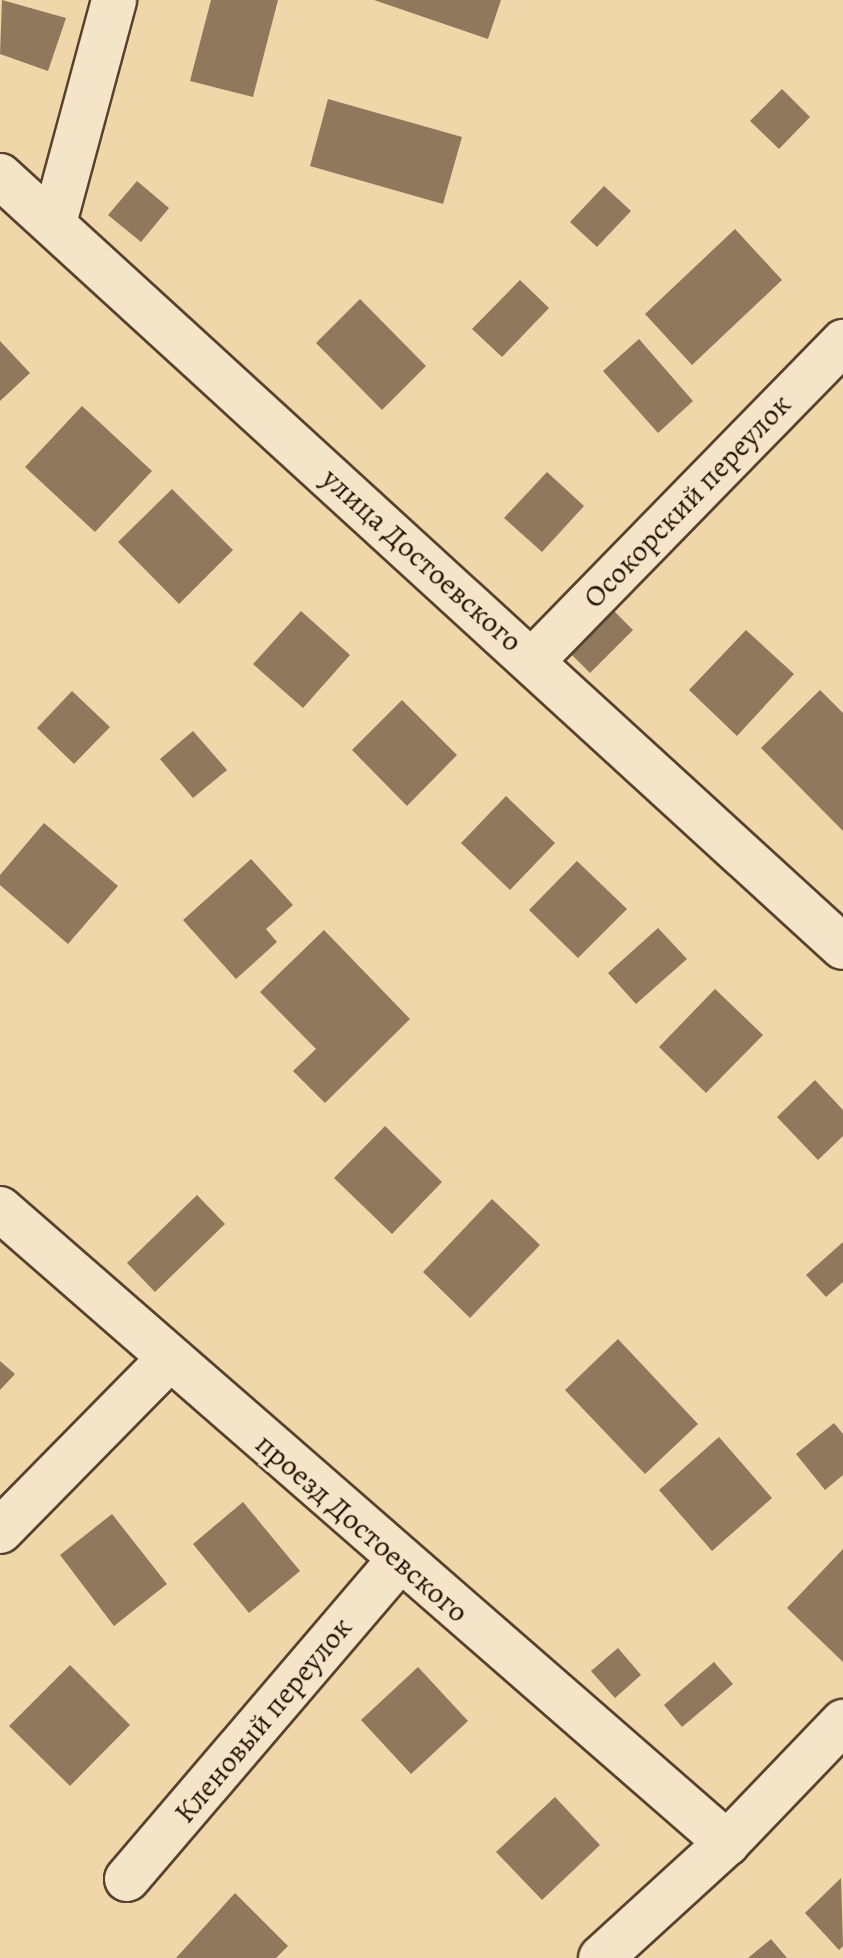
<!DOCTYPE html>
<meta charset="utf-8">
<style>
body{margin:0}
#map{position:relative;width:843px;height:1958px;overflow:hidden;background:#f0d7aa;font-family:Alegreya,serif}
div>[style]{position:absolute}
.building>*{inset:0;background:#8f785b}
.roads{filter:drop-shadow(2px 0 #58422e) drop-shadow(-2px 0 #58422e) drop-shadow(0 2px #58422e) drop-shadow(0 -2px #58422e)}
.minor>*{height:44px;margin:-22px;padding:0 22px;transform-origin:22px;border-radius:22px;background:#f5e5c8}
span{translate:-50% -50%;white-space:nowrap;text-align:center;line-height:1.15;-webkit-text-stroke:6px #f5e5c8;paint-order:stroke}
.street-label{font-size:30px;color:#261105}
</style>
<div id="map">
<div class="building">
<i style="clip-path:polygon(2px 0,66px 18px,48px 71px,0 54px)"></i>
<i style="clip-path:polygon(211px 0,278px 0,253px 97px,190px 81px)"></i>
<i style="clip-path:polygon(374px 0,501px 0,488px 39px)"></i>
<i style="clip-path:polygon(782px 89px,810px 117px,779px 149px,750px 121px)"></i>
<i style="clip-path:polygon(328px 99px,462px 137px,443px 204px,310px 166px)"></i>
<i style="clip-path:polygon(137px 181px,169px 208px,141px 242px,108px 215px)"></i>
<i style="clip-path:polygon(604px 186px,631px 211px,597px 247px,570px 222px)"></i>
<i style="clip-path:polygon(735px 229px,782px 280px,692px 365px,645px 314px)"></i>
<i style="clip-path:polygon(520px 280px,549px 308px,502px 357px,472px 329px)"></i>
<i style="clip-path:polygon(360px 299px,426px 366px,382px 410px,316px 343px)"></i>
<i style="clip-path:polygon(639px 339px,693px 401px,658px 433px,603px 371px)"></i>
<i style="clip-path:polygon(0 341px,30px 373px,0 401px)"></i>
<i style="clip-path:polygon(82px 406px,152px 471px,95px 532px,25px 467px)"></i>
<i style="clip-path:polygon(547px 472px,584px 506px,542px 552px,504px 518px)"></i>
<i style="clip-path:polygon(172px 489px,233px 550px,179px 604px,118px 542px)"></i>
<i style="clip-path:polygon(613px 610px,633px 630px,590px 673px,570px 653px)"></i>
<i style="clip-path:polygon(301px 611px,350px 655px,303px 708px,253px 664px)"></i>
<i style="clip-path:polygon(746px 630px,794px 674px,737px 736px,689px 690px)"></i>
<i style="clip-path:polygon(820px 690px,843px 713px,843px 831px,761px 748px)"></i>
<i style="clip-path:polygon(72px 691px,110px 727px,74px 764px,37px 728px)"></i>
<i style="clip-path:polygon(402px 700px,457px 755px,407px 806px,352px 750px)"></i>
<i style="clip-path:polygon(193px 731px,227px 770px,193px 798px,160px 759px)"></i>
<i style="clip-path:polygon(506px 796px,555px 843px,510px 890px,461px 843px)"></i>
<i style="clip-path:polygon(44px 823px,118px 886px,68px 944px,0 885px,0 875px)"></i>
<i style="clip-path:polygon(251px 859px,293px 905px,266px 929px,277px 942px,236px 979px,183px 920px)"></i>
<i style="clip-path:polygon(577px 861px,627px 909px,578px 958px,529px 910px)"></i>
<i style="clip-path:polygon(658px 928px,687px 959px,636px 1004px,608px 973px)"></i>
<i style="clip-path:polygon(324px 930px,410px 1019px,325px 1103px,293px 1071px,316px 1049px,260px 992px)"></i>
<i style="clip-path:polygon(715px 989px,763px 1035px,706px 1093px,659px 1047px)"></i>
<i style="clip-path:polygon(815px 1080px,843px 1110px,843px 1136px,818px 1160px,777px 1117px)"></i>
<i style="clip-path:polygon(385px 1126px,442px 1182px,392px 1234px,334px 1178px)"></i>
<i style="clip-path:polygon(197px 1195px,225px 1224px,155px 1292px,127px 1263px)"></i>
<i style="clip-path:polygon(492px 1199px,540px 1245px,470px 1318px,423px 1272px)"></i>
<i style="clip-path:polygon(843px 1242px,843px 1282px,826px 1297px,806px 1275px)"></i>
<i style="clip-path:polygon(618px 1339px,698px 1424px,645px 1474px,565px 1390px)"></i>
<i style="clip-path:polygon(0 1361px,15px 1374px,0 1390px)"></i>
<i style="clip-path:polygon(834px 1423px,843px 1434px,843px 1475px,825px 1490px,796px 1454px)"></i>
<i style="clip-path:polygon(719px 1437px,772px 1498px,712px 1551px,659px 1490px)"></i>
<i style="clip-path:polygon(243px 1502px,300px 1571px,249px 1613px,193px 1544px)"></i>
<i style="clip-path:polygon(112px 1514px,167px 1584px,114px 1626px,60px 1555px)"></i>
<i style="clip-path:polygon(843px 1549px,843px 1662px,787px 1608px)"></i>
<i style="clip-path:polygon(618px 1648px,641px 1675px,615px 1698px,591px 1671px)"></i>
<i style="clip-path:polygon(714px 1662px,733px 1684px,682px 1727px,664px 1705px)"></i>
<i style="clip-path:polygon(70px 1665px,130px 1725px,70px 1786px,9px 1726px)"></i>
<i style="clip-path:polygon(418px 1667px,468px 1721px,411px 1774px,361px 1720px)"></i>
<i style="clip-path:polygon(555px 1797px,600px 1845px,542px 1900px,496px 1852px)"></i>
<i style="clip-path:polygon(841px 1878px,843px 1946px,839px 1950px,805px 1913px)"></i>
<i style="clip-path:polygon(235px 1893px,288px 1946px,276px 1958px,176px 1958px)"></i>
<i style="clip-path:polygon(771px 1939px,787px 1958px,748px 1958px)"></i>
</div>
<div class="roads">
<div class="minor">
<i style="left:0;top:176px;width:1142px;rotate:42.45deg"></i>
<i style="left:54px;top:223px;width:231px;rotate:-74.9deg"></i>
<i style="left:532px;top:661px;width:446px;rotate:-45.7deg"></i>
<i style="left:0;top:1209px;width:965px;rotate:41.09deg"></i>
<i style="left:0;top:1531px;width:240px;rotate:-45.5deg"></i>
<i style="left:127px;top:1879px;width:419px;rotate:-49.5deg"></i>
<i style="left:601px;top:1958px;width:171px;rotate:-42.4deg"></i>
<i style="left:727px;top:1843px;width:168px;rotate:-46.2deg"></i>
</div>
</div>
<div class="street-label">
<span style="left:687px;top:501px;rotate:-46deg">Осокорский переулок</span>
<span style="left:422px;top:560px;rotate:42deg">улица Достоевского</span>
<span style="left:362px;top:1528px;rotate:41deg">проезд Достоевского</span>
<span style="left:263px;top:1720px;rotate:-50deg">Кленовый переулок</span>
</div>
</div>
